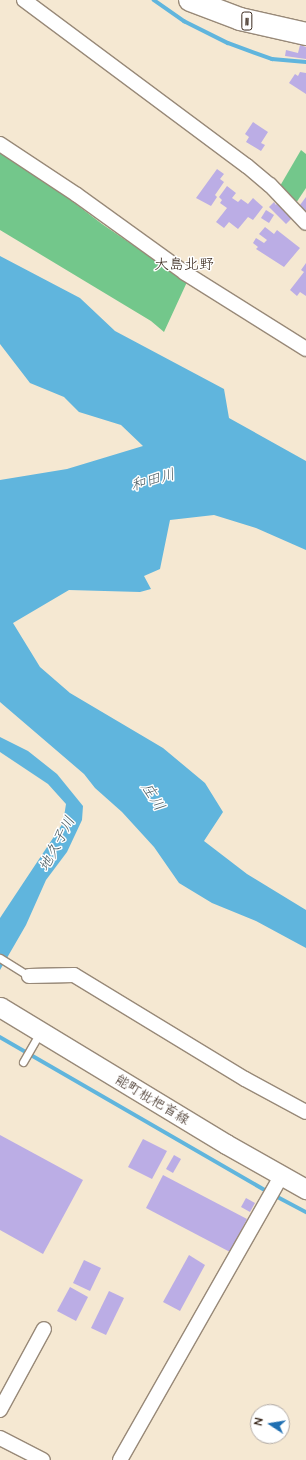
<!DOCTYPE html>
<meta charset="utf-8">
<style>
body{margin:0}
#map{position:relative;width:306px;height:1460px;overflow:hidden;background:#f5e8d2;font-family:"Architects Daughter","Klee One",sans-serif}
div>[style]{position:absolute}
.green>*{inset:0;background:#73c78b}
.water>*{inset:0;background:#60b5dd}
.stream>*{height:3.5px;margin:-1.75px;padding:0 1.75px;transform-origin:1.75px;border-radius:1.75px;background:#60b5dd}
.building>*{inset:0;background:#bbade5}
.roads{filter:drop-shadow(1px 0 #988978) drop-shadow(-1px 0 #988978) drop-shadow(0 1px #988978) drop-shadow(0 -1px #988978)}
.service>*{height:7px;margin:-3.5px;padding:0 3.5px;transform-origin:3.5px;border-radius:3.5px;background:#fff}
.minor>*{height:14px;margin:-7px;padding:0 7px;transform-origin:7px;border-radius:7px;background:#fff}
.secondary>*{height:19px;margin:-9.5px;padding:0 9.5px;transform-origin:9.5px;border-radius:9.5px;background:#fff}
.primary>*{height:22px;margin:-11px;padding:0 11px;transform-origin:11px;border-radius:11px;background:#fff}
span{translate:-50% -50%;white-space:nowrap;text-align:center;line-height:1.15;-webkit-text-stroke:3px #fff;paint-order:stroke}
.shield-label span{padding:1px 3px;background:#fff;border:1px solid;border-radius:3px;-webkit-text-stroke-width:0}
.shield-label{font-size:13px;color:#3b2a1e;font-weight:700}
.street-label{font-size:14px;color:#3b2a1e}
.neighbourhood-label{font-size:15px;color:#3b2a1e}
.water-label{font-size:15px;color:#485b61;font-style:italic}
.north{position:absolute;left:250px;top:1404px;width:40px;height:40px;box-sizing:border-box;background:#fff;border:1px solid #b1aaa5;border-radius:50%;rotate:282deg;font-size:11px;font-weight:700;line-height:16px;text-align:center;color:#3b2a1e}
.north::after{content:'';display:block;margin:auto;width:14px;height:18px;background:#1f6fb2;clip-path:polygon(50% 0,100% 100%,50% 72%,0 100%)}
</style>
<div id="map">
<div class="green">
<i style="clip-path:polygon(0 146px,102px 224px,187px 282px,164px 332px,151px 321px,0 230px)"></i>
<i style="clip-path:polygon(301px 150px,306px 154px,306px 188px,294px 206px,280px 186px)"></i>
</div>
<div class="water">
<i style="clip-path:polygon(0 256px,80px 298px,115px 331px,224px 389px,229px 418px,306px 461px,306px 550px,256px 528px,214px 515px,170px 520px,160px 569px,144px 576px,151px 589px,140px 592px,69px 590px,13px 623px,40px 667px,70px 693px,163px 748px,205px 783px,223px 812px,204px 841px,247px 874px,306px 910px,306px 948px,256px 921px,212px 903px,179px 883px,154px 847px,122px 812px,95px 788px,84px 774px,0 702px,0 480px,67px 469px,143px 446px,121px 425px,79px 412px,64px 397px,30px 383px,0 344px)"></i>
<i style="clip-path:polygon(0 737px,28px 751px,57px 774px,83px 806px,82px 820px,67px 852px,46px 880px,26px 925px,0 970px,0 918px,63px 823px,66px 804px,48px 784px,0 752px)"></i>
</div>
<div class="stream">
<i style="left:154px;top:0;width:37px;rotate:35deg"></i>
<i style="left:184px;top:21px;width:49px;rotate:26.6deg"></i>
<i style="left:228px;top:43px;width:47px;rotate:20deg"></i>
<i style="left:272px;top:59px;width:34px;rotate:5deg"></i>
<i style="left:0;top:1037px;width:310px;rotate:30deg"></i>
<i style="left:274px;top:1195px;width:36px;rotate:28deg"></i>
</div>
<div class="building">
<i style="clip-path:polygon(300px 45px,306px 47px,306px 59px,285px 56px,286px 50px,298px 53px)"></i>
<i style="clip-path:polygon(300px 72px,306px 73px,306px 94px,289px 83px,295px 74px,298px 76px)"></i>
<i style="clip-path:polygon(253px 122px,268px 132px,261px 143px,265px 145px,261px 151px,246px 142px,249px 137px,245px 134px)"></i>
<i style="clip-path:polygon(217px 169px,224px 174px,220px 179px,224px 182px,215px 195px,217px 197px,211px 206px,196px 198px)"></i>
<i style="clip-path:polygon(227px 186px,236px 193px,232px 198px,238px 202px,241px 199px,248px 204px,253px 198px,263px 207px,253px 220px,248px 217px,238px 229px,229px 222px,224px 228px,216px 222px,227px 208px,220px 203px,222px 200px,219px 197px)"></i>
<i style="clip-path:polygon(306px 197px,306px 216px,297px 209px)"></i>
<i style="clip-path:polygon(274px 202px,276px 205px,278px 202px,293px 217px,286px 224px,269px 207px)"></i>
<i style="clip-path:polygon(266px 210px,274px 215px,269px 223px,261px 218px)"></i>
<i style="clip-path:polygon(265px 227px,274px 234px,277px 230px,300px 248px,284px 267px,256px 249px,258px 247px,253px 243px,256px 238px,264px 243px,267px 240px,259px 234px)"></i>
<i style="clip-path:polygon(306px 263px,306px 296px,300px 292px,297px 296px,290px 290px,304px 272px,301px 270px)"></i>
<i style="clip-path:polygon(0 1135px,83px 1180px,43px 1254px,0 1230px)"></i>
<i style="clip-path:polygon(143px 1139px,167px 1151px,152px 1179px,128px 1167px)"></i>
<i style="clip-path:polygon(174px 1155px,181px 1159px,173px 1173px,166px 1169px)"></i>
<i style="clip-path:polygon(163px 1175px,247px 1219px,230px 1252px,146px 1208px)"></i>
<i style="clip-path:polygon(246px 1198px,255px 1203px,250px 1212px,241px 1207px)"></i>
<i style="clip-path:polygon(189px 1255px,205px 1265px,180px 1311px,163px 1302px)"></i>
<i style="clip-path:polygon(84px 1260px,101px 1268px,90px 1291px,73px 1283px)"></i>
<i style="clip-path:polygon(70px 1287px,88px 1297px,76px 1321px,57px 1311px)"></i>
<i style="clip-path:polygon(109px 1291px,124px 1298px,106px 1335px,91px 1328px)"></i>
</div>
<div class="roads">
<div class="service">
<i style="left:0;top:958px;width:34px;rotate:32deg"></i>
<i style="left:23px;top:1062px;width:34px;rotate:-60deg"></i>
</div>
<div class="minor">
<i style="left:24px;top:0;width:278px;rotate:36.7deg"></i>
<i style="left:247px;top:166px;width:30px;rotate:40deg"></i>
<i style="left:270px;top:185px;width:52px;rotate:46.5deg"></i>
<i style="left:0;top:144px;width:92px;rotate:33.5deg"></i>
<i style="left:77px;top:195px;width:133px;rotate:35.8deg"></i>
<i style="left:185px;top:273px;width:143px;rotate:32.1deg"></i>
<i style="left:29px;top:976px;width:45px;rotate:-1.3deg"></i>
<i style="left:74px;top:975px;width:200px;rotate:31.3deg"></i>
<i style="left:245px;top:1079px;width:69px;rotate:28.4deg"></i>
<i style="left:0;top:1410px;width:92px;rotate:-61.5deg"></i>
<i style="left:0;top:1438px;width:48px;rotate:27.1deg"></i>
<i style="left:120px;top:1460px;width:328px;rotate:-60.4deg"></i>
</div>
<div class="secondary">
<i style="left:0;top:1007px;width:264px;rotate:31.2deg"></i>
<i style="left:226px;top:1144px;width:92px;rotate:29.4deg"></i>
</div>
<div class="primary">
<i style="left:190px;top:0;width:53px;rotate:20.8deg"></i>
<i style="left:240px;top:19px;width:68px;rotate:12.8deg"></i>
</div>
</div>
<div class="shield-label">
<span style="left:247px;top:21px">11</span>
</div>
<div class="street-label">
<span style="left:152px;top:1100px;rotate:31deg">能町枇杷首線</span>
</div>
<div class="neighbourhood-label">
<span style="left:184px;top:265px">大島北野</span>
</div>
<div class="water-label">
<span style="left:153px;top:480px;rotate:-16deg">和田川</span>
<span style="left:153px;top:797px;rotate:58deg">庄川</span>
<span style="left:57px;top:844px;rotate:-62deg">地久子川</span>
</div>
<div class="north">N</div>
</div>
